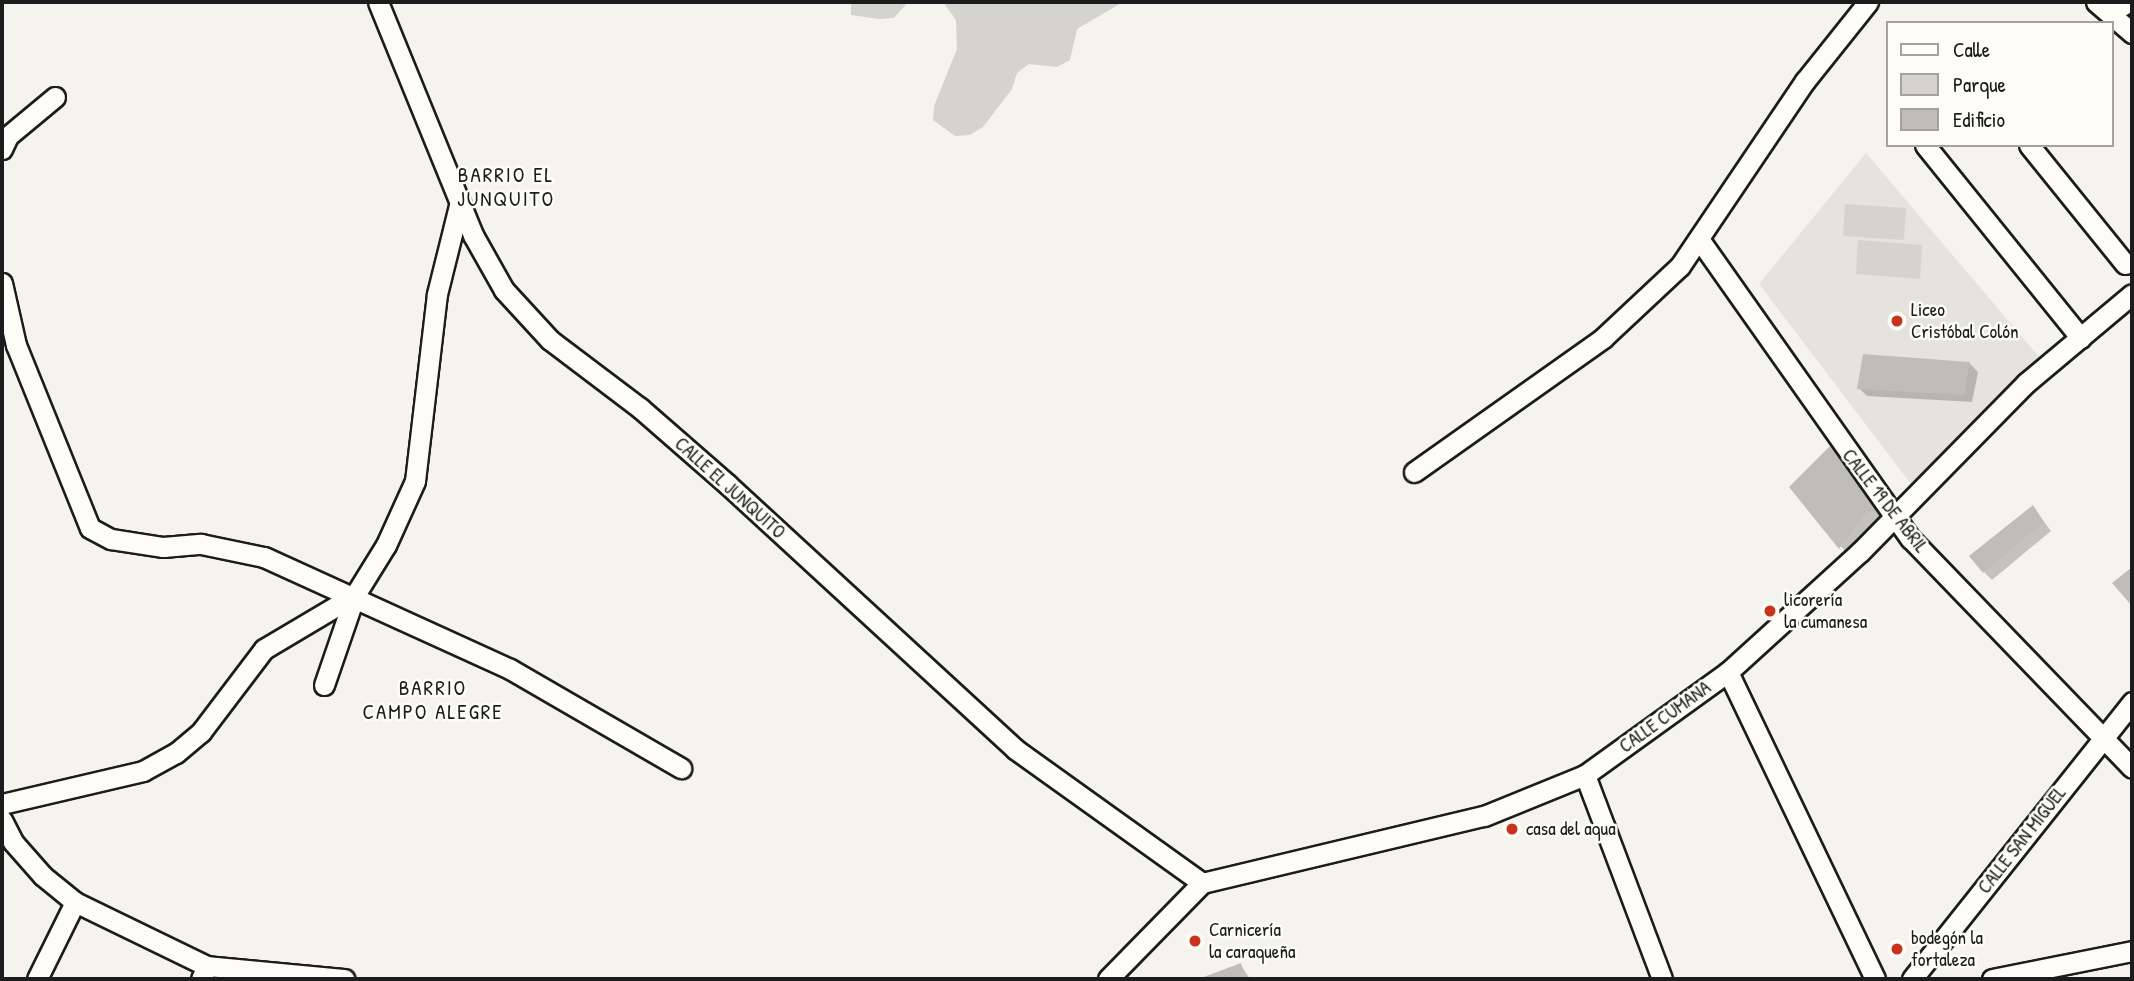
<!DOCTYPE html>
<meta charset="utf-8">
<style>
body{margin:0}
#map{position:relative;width:2134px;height:981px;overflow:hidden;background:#f4f3ee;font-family:"Patrick Hand",sans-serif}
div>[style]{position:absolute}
.built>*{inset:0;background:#e4e3de}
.green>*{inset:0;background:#d4d3cf}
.shadow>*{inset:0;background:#0003}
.building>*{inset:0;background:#bebdba}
.roads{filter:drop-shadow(2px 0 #1c1c1c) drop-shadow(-2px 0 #1c1c1c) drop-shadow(0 2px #1c1c1c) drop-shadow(0 -2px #1c1c1c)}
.minor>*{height:19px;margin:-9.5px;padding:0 9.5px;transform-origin:9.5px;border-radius:9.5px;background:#fdfcf7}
.dots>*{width:19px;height:19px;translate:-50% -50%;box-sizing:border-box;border:4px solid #fdfcf7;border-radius:50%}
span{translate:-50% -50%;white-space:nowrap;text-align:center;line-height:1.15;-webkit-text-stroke:5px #fdfcf7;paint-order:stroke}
.poi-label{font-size:19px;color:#1c1c1c}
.left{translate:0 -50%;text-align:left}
.street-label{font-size:19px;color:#1c1c1c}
.neighbourhood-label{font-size:21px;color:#1c1c1c;letter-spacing:2px}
.frame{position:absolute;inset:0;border:4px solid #1c1c1c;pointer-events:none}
.legend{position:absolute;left:1886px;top:21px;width:228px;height:126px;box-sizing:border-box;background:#fdfcf7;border:2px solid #a3a29f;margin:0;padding:9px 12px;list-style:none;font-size:21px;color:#1c1c1c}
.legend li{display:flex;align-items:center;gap:14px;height:35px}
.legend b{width:35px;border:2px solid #a3a29f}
</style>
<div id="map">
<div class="built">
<i style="clip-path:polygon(1866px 153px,2039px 357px,1911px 484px,1759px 284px)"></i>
</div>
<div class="green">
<i style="clip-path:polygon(851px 2px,908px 2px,894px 18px,879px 19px,851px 15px)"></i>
<i style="clip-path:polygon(943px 2px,1123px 2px,1077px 29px,1070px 60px,1057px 67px,1029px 64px,1017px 73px,1012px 89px,983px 127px,970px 135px,955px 136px,933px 120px,934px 106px,957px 49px,956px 20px)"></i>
<i style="clip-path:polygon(1845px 204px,1906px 208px,1904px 240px,1843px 236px)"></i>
<i style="clip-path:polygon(1858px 240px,1922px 245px,1920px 279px,1856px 274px)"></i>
</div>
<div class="shadow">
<i style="clip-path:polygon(1969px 363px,1978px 372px,1972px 402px,1867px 396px,1859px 388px)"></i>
<i style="clip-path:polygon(1830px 448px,1882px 519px,1875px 520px,1849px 556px,1792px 487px)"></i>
<i style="clip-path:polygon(2033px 507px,2051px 531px,1992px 580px,1984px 572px)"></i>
<i style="clip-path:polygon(1241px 965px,1250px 979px,1215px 979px,1213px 976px)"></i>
</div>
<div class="building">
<i style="clip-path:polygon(1863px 354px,1970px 362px,1964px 395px,1857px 389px)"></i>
<i style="clip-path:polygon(1830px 446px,1876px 510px,1866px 513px,1839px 549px,1789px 487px)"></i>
<i style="clip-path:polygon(2033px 505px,2044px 522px,1983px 573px,1969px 556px)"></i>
<i style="clip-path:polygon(2132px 567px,2132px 606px,2112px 583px)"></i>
<i style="clip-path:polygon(1241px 963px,1245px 979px,1201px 979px,1201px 978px)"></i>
</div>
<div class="roads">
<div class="minor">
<i style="left:378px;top:2px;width:252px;rotate:67.8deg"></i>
<i style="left:473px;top:235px;width:63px;rotate:60.6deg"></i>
<i style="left:504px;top:290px;width:68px;rotate:47.4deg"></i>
<i style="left:550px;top:340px;width:113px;rotate:37.1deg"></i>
<i style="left:640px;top:408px;width:116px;rotate:41.1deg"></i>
<i style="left:727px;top:484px;width:391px;rotate:42.6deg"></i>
<i style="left:1015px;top:749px;width:230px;rotate:35.6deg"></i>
<i style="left:2096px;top:2px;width:48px;rotate:40.7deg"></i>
<i style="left:2110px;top:13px;width:21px;rotate:-31deg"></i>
<i style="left:1925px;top:145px;width:248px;rotate:51.1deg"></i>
<i style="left:2029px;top:145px;width:153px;rotate:51.1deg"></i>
<i style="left:2px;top:149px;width:14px;rotate:-65deg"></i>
<i style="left:8px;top:136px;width:61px;rotate:-39.7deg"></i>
<i style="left:1699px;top:239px;width:367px;rotate:54.8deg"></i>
<i style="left:1911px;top:539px;width:318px;rotate:46deg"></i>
<i style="left:2px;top:283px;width:64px;rotate:77.3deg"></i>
<i style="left:16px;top:345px;width:197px;rotate:68deg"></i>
<i style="left:90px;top:528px;width:24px;rotate:28deg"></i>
<i style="left:111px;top:539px;width:53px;rotate:8.7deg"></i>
<i style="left:163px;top:547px;width:38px;rotate:-5deg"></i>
<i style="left:201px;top:544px;width:64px;rotate:11.7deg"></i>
<i style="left:264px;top:557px;width:270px;rotate:24.5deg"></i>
<i style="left:510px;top:669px;width:198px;rotate:30.1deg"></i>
<i style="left:1414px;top:472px;width:232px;rotate:-35.3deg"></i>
<i style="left:1603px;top:338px;width:105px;rotate:-43.1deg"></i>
<i style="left:1680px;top:266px;width:223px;rotate:-56deg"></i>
<i style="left:1805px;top:81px;width:101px;rotate:-51.4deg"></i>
<i style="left:1728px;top:672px;width:340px;rotate:64.4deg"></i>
<i style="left:324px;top:685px;width:95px;rotate:-71deg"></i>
<i style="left:1585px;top:775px;width:218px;rotate:69.3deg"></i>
<i style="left:2px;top:804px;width:145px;rotate:-13.2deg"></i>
<i style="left:143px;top:771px;width:38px;rotate:-29deg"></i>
<i style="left:176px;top:753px;width:33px;rotate:-40deg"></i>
<i style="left:201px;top:732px;width:104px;rotate:-52.8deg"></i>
<i style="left:264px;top:649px;width:106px;rotate:-30.7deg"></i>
<i style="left:355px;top:595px;width:59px;rotate:-58.2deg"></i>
<i style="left:386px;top:545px;width:70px;rotate:-65.6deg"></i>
<i style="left:415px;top:481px;width:188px;rotate:-83.3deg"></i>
<i style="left:437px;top:294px;width:95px;rotate:-76deg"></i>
<i style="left:2px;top:820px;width:25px;rotate:63deg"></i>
<i style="left:13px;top:842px;width:45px;rotate:48.6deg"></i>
<i style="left:43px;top:876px;width:41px;rotate:39.1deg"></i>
<i style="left:75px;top:902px;width:147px;rotate:25.9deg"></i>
<i style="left:37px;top:979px;width:86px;rotate:-63.7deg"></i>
<i style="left:201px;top:979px;width:14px;rotate:-65deg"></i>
<i style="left:207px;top:966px;width:138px;rotate:5.4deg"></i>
<i style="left:1108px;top:979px;width:134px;rotate:-45.6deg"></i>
<i style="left:1202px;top:883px;width:290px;rotate:-13.4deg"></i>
<i style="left:1484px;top:816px;width:109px;rotate:-22.1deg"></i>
<i style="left:1585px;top:775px;width:176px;rotate:-35.8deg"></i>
<i style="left:1728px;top:672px;width:178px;rotate:-42.3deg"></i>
<i style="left:1860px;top:552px;width:237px;rotate:-45.5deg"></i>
<i style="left:2026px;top:383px;width:138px;rotate:-40deg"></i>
<i style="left:1912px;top:979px;width:354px;rotate:-51.5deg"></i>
<i style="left:1992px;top:979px;width:143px;rotate:-11.3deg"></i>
</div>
</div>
<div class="dots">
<i style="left:1897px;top:321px;background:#c8321e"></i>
<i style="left:1770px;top:611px;background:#c8321e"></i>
<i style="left:1512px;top:829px;background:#c8321e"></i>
<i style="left:1195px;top:941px;background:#c8321e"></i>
<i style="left:1897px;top:949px;background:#c8321e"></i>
</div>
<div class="poi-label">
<span class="left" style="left:1911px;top:321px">Liceo<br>Cristóbal Colón</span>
<span class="left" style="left:1784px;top:611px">licorería<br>la cumanesa</span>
<span class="left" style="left:1526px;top:829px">casa del aqua</span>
<span class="left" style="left:1209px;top:941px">Carnicería<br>la caraqueña</span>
<span class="left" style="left:1911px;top:949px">bodegón la<br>fortaleza</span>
</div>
<div class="street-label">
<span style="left:730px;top:488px;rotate:42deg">CALLE EL JUNQUITO</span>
<span style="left:1885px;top:501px;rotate:52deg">CALLE 19 DE ABRIL</span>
<span style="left:1665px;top:717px;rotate:-36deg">CALLE CUMANA</span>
<span style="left:2022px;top:840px;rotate:-52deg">CALLE SAN MIGUEL</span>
</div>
<div class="neighbourhood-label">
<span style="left:506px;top:187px">BARRIO EL<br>JUNQUITO</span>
<span style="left:433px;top:700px">BARRIO<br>CAMPO ALEGRE</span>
</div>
<div class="frame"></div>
<ul class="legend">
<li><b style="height:9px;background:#fdfcf7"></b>Calle</li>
<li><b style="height:19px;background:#d4d3cf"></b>Parque</li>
<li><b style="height:19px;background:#bebdba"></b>Edificio</li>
</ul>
</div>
